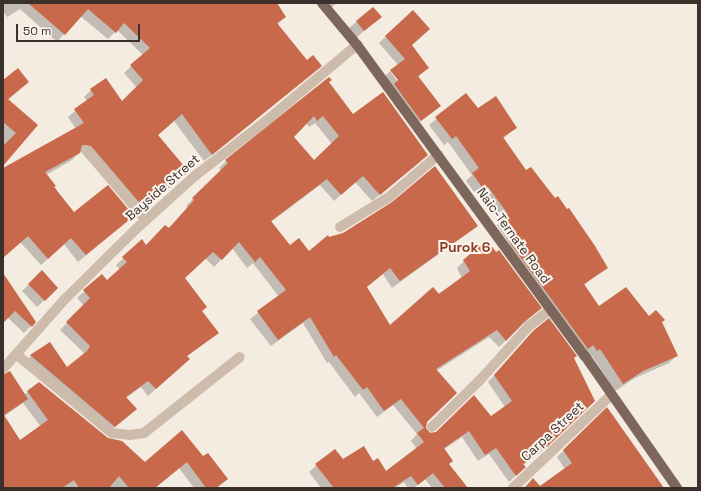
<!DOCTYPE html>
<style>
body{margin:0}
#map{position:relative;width:701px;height:491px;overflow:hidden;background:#f4ebe1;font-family:"Space Grotesk",sans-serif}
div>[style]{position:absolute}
.shadow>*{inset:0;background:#0003}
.building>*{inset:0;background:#c8694b}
.minor>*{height:10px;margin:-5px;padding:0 5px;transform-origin:5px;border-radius:5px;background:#cdbbac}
.major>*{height:10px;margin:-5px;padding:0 5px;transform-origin:5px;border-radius:5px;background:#7d675c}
span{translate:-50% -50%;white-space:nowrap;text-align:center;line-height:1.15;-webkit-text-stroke:4px #fbf5ee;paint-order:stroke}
.street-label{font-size:13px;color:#3b302b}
.neighbourhood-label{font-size:14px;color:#8c3b22;font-weight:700}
.frame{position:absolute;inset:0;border:4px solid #3b302b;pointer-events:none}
.scale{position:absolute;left:16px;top:24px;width:124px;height:18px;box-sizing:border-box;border:2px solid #3b302b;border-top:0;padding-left:5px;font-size:12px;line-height:14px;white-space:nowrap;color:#3b302b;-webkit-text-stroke:3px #fbf5ee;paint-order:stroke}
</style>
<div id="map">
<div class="shadow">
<i style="clip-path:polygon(3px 3px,280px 3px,277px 5px,285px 17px,277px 25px,313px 73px,204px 161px,174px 121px,157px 136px,188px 172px,167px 190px,162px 185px,137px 215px,84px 153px,80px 152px,72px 160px,46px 175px,73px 213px,133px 216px,78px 262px,64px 244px,41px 265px,20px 242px,3px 258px,3px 169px,76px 129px,68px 117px,87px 101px,84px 97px,91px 90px,122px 103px,137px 88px,124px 73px,143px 55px,117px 30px,108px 39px,80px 16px,57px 42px,20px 9px,7px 17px,3px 11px)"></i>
<i style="clip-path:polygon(319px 3px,337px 3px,326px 12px)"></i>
<i style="clip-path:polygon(373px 8px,380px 17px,356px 38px,349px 28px)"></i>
<i style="clip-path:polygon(386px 36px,411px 45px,428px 68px,418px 77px,439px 106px,413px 127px,384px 77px,390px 71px,400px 85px,398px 65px,379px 43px)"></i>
<i style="clip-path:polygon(evenodd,329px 78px,328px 82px,353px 115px,420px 162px,372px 201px,355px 182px,334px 201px,320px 185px,271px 222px,290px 247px,309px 253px,329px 238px,477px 226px,392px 288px,383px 274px,366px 287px,390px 326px,462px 278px,457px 268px,464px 261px,540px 308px,499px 347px,489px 337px,436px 371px,426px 422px,426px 432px,437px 433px,491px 418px,505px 407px,488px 382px,527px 339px,573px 359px,587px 408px,539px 453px,523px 465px,524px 467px,509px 482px,489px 454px,478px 461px,462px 437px,443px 450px,460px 488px,432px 488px,425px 479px,414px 488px,408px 488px,404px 482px,395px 488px,321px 488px,309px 472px,334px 450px,343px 460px,373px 463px,386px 472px,417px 449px,411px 441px,417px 434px,393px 405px,377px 417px,359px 393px,355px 397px,329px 362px,327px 363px,303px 323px,271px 346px,250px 319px,279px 297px,253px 263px,247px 268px,232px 248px,214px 267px,205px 258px,184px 278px,202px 311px,217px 333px,186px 357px,181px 366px,148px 396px,141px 387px,126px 398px,128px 416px,107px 433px,24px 363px,31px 356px,67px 369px,82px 356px,84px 353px,60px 330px,84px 306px,77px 298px,102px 275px,107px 281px,120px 270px,116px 265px,142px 241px,146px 246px,168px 229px,188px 208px,186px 206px,221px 171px,219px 168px,226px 161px,329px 78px,306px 123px,309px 127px,315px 123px,332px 144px,314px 161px,292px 137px,306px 123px)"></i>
<i style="clip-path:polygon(3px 82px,28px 82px,8px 100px,37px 125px,3px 164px)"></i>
<i style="clip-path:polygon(466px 95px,477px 109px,515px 128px,503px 139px,526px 172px,606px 268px,584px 285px,599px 308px,661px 322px,676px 356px,669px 363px,635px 378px,615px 391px,592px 356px,590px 357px,504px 251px,510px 245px,497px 225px,501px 221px,481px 193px,477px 196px,466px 181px,472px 175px,448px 142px,444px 145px,429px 125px)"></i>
<i style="clip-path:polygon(42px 272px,57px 288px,37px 307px,22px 291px)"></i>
<i style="clip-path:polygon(3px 277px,31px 326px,24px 333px,7px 317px,3px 321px)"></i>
<i style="clip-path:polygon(evenodd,3px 376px,24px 395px,39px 383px,107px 439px,145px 463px,203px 457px,226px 479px,217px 488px,194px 488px,179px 468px,155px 488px,3px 488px,3px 376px,23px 403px,41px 427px,20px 442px,3px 417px,23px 403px)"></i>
<i style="clip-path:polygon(564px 450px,664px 488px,523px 488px,533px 479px,539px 487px,565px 469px,557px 457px)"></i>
</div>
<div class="building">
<i style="clip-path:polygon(28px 3px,277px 3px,286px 17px,277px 23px,307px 60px,313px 55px,322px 66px,212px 155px,182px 114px,158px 135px,189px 172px,174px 184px,169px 178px,144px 208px,91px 146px,82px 145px,80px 153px,45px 172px,56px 186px,54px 187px,74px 212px,108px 185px,134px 216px,86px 255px,71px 238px,48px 259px,28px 236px,3px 258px,3px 168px,84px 123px,74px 109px,94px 95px,90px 89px,106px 78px,122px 101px,143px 80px,130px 65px,150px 48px,124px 23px,116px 33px,88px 9px,65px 35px)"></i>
<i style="clip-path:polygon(373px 7px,382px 17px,364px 31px,356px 21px)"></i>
<i style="clip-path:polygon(413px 10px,430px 29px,412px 45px,429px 68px,418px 76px,441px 106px,421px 121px,394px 84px,398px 80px,390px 70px,405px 59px,385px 36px)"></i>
<i style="clip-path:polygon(18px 68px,29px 82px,8px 99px,38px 125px,3px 166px,3px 146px,16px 133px,3px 122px,3px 80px)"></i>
<i style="clip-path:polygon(evenodd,329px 77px,332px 80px,329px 82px,353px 114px,383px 92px,428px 155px,380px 195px,363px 176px,341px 195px,327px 179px,271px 221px,290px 245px,299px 238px,309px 251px,328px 235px,329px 237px,343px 233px,392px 202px,435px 166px,478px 226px,400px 281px,390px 268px,367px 287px,390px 325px,433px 287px,439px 294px,470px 271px,463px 260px,487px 240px,496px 252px,499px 250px,542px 308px,524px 322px,506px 341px,497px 330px,436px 369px,457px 393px,427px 422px,426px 428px,430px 433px,436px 432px,474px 395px,491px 416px,512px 401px,494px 375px,533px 331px,549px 318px,577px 356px,574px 358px,595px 401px,547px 447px,523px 464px,526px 467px,516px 476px,496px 448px,485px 455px,469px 431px,444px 448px,453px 461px,449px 464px,468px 488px,445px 488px,433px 473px,418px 485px,411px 476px,392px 488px,334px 488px,315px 464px,335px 449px,343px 459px,364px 446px,373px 461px,378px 458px,386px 471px,424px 442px,417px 433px,424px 428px,401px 399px,384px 411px,367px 387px,363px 390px,336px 355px,334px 357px,310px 317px,278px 340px,257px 311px,286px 290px,260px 257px,255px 262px,239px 242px,222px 260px,213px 252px,185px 278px,207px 307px,202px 311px,219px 333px,187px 356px,190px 359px,156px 389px,148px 381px,126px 397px,137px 409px,115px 427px,30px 355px,50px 342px,67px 367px,87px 351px,90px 346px,66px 322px,90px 298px,83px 290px,102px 274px,107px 280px,127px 262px,122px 257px,142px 239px,146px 245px,165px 225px,169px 228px,194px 200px,192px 198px,228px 163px,225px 160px,329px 77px,314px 116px,317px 121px,323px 116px,339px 136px,314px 160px,294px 137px,314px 116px)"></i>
<i style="clip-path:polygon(466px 93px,478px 108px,496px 96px,517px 128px,503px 137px,526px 170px,531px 167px,555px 198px,558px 196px,567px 209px,569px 208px,595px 246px,608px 268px,584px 284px,599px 306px,626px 287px,649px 316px,656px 310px,665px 320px,662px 322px,678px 356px,643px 371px,623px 384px,600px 349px,597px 351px,593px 345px,588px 349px,510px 243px,518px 239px,503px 217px,508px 214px,488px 187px,484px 190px,472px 173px,479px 168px,456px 136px,452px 139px,435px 117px)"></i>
<i style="clip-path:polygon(42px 270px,58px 288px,45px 301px,28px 284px)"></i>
<i style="clip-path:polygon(3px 273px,36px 322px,32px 327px,15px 311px,3px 323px)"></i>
<i style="clip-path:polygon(10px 371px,28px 399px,4px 415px,20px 440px,48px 420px,27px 391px,39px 382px,108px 438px,122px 441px,145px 462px,182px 430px,203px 456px,208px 453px,228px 479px,216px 488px,206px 488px,187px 462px,155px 488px,129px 488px,119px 476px,109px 488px,79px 488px,74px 480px,62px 488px,3px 488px,3px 375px)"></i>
<i style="clip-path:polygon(607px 407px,664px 488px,525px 488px,533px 478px,540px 486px,572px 463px,563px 450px)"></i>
</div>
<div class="minor">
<i style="left:86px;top:150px;width:92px;rotate:49.4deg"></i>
<i style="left:340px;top:227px;width:57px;rotate:-31.5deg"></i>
<i style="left:389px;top:197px;width:65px;rotate:-40.6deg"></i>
<i style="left:17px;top:355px;width:123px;rotate:39.4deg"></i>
<i style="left:112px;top:433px;width:18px;rotate:6deg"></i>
<i style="left:130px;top:435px;width:14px;rotate:-8deg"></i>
<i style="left:144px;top:433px;width:122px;rotate:-38.4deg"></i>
<i style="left:3px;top:369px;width:92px;rotate:-48.5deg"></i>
<i style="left:64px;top:300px;width:101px;rotate:-44.6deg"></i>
<i style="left:136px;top:229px;width:81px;rotate:-42deg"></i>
<i style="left:196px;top:175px;width:88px;rotate:-37.6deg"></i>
<i style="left:266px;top:121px;width:119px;rotate:-39.9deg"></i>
<i style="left:432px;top:427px;width:67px;rotate:-44.4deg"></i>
<i style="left:480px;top:380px;width:73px;rotate:-47.8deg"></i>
<i style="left:529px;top:326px;width:28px;rotate:-38deg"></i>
<i style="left:513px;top:488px;width:135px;rotate:-43.5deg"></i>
</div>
<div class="major">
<i style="left:322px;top:3px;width:55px;rotate:50.2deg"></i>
<i style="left:357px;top:45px;width:386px;rotate:53.8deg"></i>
<i style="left:585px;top:356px;width:161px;rotate:55.1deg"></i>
</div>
<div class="street-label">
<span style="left:163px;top:188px;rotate:-41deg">Bayside Street</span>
<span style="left:513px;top:236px;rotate:54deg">Naic-Ternate Road</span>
<span style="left:553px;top:432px;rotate:-43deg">Carpa Street</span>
</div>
<div class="neighbourhood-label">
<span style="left:465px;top:247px">Purok 6</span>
</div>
<div class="frame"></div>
<div class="scale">50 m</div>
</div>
